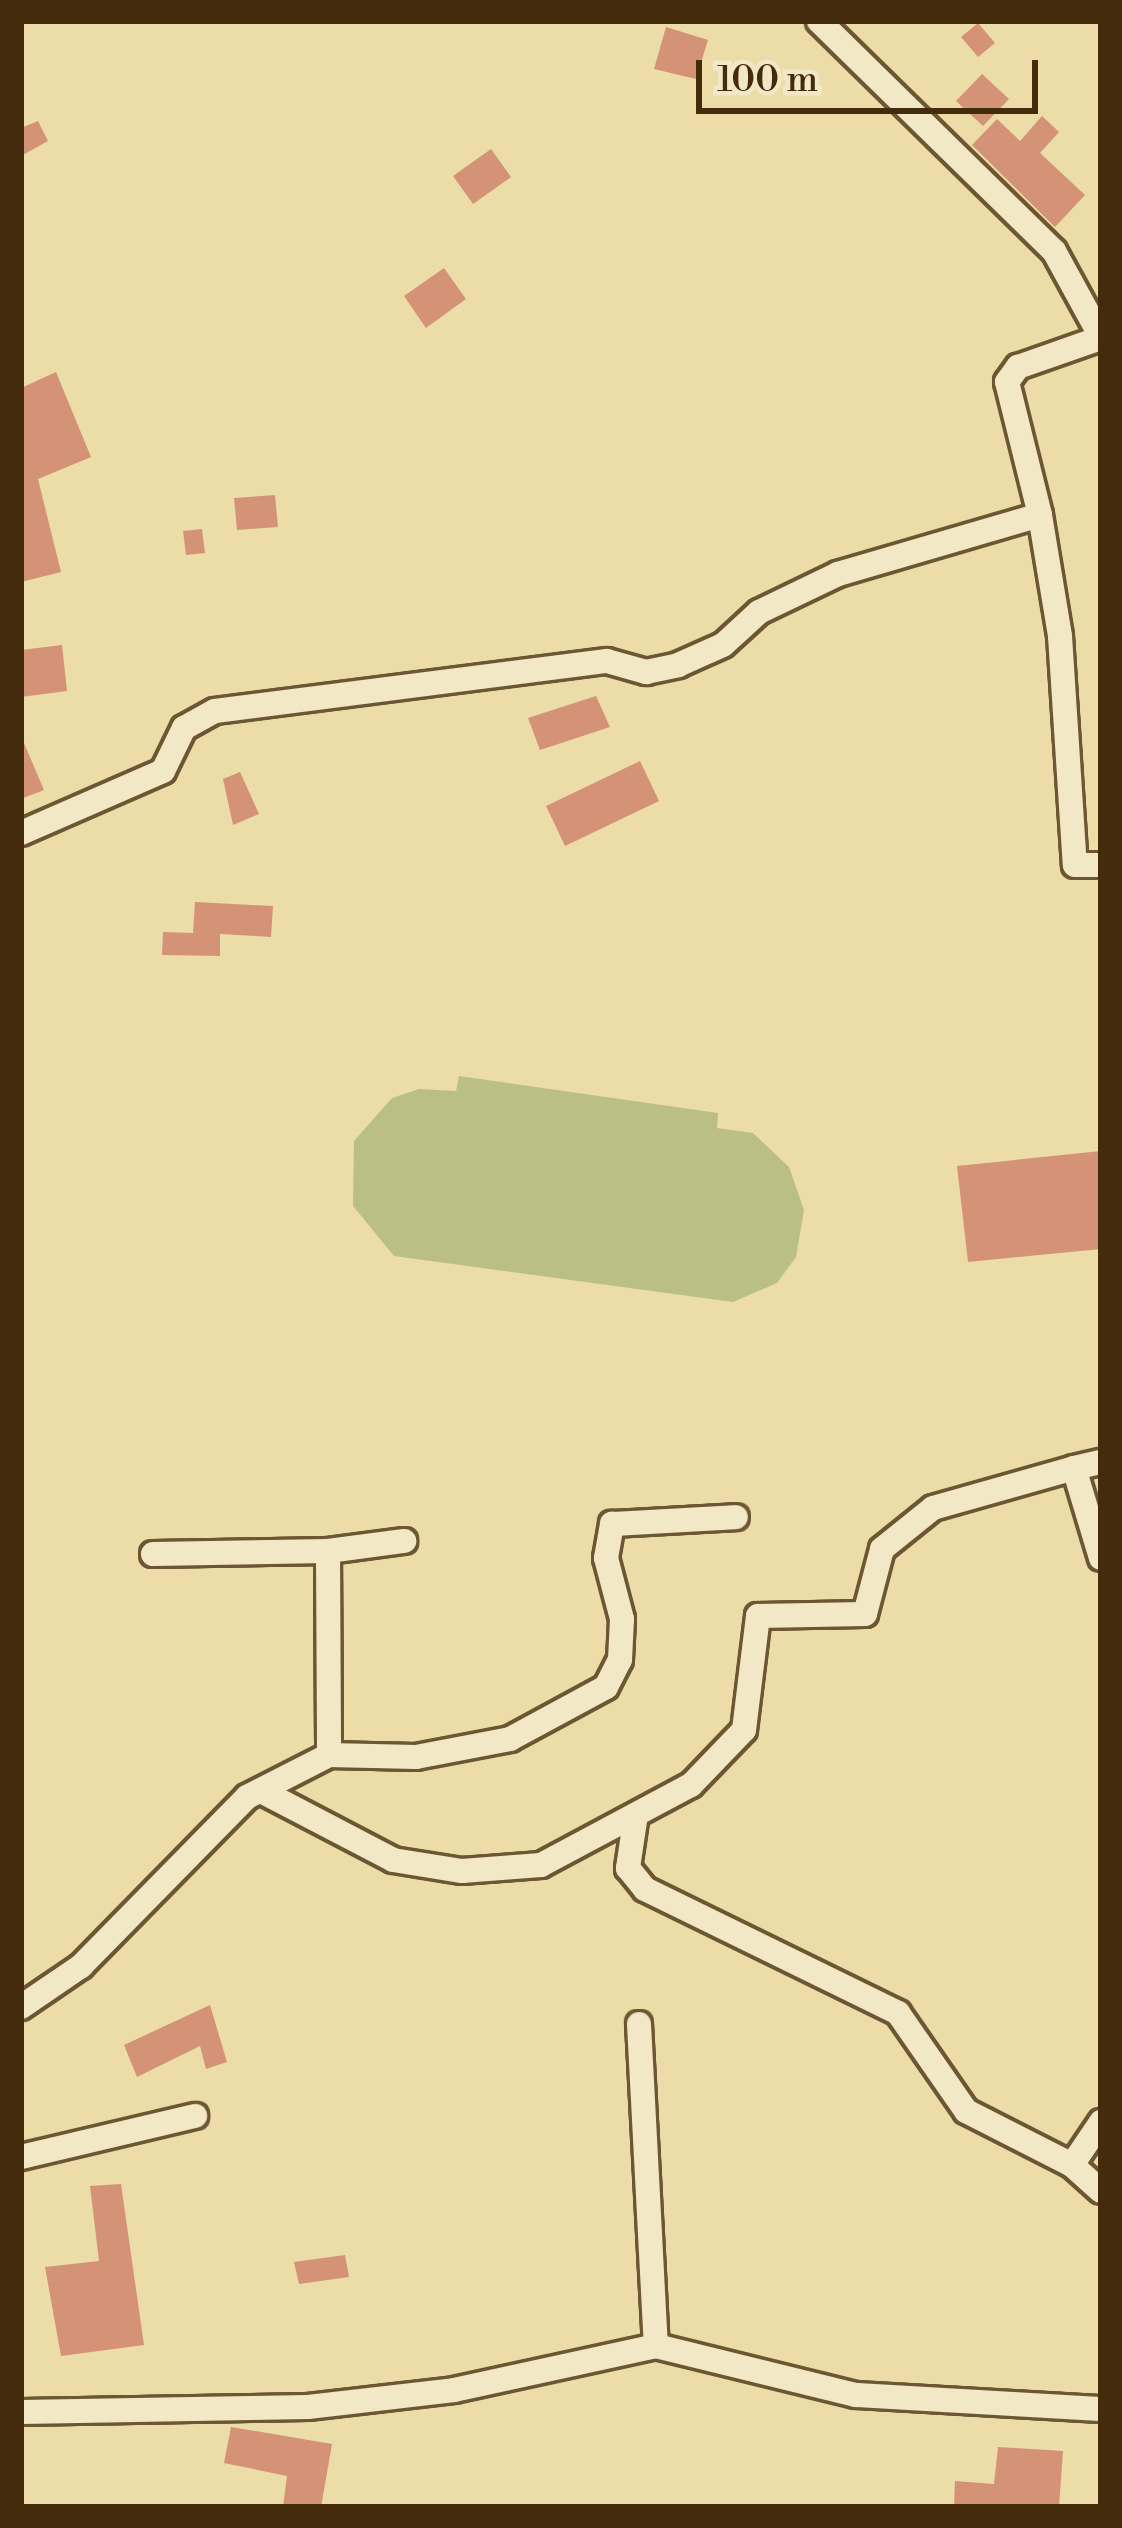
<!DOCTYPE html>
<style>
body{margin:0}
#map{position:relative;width:1122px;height:2528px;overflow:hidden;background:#ebdca8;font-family:"Libre Bodoni",serif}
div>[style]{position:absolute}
.green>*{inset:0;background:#babf86}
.building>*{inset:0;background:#d49376}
.roads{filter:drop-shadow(3px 0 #6d5732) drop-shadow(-3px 0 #6d5732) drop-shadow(0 3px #6d5732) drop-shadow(0 -3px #6d5732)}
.minor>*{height:24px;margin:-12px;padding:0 12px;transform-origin:12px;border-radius:12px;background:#f2e8c6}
span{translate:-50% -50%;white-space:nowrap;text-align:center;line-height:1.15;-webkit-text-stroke:12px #f2e8c6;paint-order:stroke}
.frame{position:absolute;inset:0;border:24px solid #432b0b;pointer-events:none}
.scale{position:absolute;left:696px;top:60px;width:342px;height:54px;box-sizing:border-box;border:6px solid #432b0b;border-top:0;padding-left:15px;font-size:36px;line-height:42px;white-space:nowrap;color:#432b0b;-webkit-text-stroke:9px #f2e8c6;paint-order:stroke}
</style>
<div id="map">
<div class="green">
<i style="clip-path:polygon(459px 1076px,718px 1113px,717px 1128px,753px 1133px,789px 1167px,804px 1210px,796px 1257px,777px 1283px,733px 1302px,394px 1256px,353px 1206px,354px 1141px,392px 1098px,419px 1089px,456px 1091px)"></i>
</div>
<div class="building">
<i style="clip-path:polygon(978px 23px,995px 43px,978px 57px,961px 37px)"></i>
<i style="clip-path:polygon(666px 27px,708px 40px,696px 79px,654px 69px)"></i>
<i style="clip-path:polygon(982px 74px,1009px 99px,983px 126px,956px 101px)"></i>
<i style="clip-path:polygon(1042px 116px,1059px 132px,1040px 153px,1085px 195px,1055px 227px,972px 145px,997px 119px,1020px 141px)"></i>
<i style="clip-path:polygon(38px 121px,48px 141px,21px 156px,21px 128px)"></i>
<i style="clip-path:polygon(491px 149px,511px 177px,473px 204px,453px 176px)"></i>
<i style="clip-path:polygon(444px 268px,466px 299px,426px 328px,404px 296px)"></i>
<i style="clip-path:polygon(56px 372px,91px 457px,38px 479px,61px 572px,21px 582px,21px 388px)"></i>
<i style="clip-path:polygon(275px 495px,278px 527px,237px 530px,234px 498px)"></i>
<i style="clip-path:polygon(202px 529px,205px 553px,186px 555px,183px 531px)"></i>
<i style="clip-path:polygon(62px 645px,67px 691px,21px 697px,21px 650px)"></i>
<i style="clip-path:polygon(596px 696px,610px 727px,540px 750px,528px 718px)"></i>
<i style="clip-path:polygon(21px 736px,44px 790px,21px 799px)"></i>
<i style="clip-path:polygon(640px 761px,659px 801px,565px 846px,546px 806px)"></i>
<i style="clip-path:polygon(240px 772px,259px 814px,233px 825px,223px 779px)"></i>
<i style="clip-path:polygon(195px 902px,273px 906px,271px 937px,220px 934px,220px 956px,162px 955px,163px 932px,193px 933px)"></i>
<i style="clip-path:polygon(1101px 1151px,1101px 1249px,968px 1262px,957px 1166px)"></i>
<i style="clip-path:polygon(210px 2005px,227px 2062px,206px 2069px,200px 2046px,137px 2077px,124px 2045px)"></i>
<i style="clip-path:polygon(121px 2184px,144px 2345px,61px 2356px,45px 2267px,99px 2261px,90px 2186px)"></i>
<i style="clip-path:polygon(345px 2255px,349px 2277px,299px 2284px,294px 2262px)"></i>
<i style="clip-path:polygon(231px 2427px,332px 2444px,321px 2507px,283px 2507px,287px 2476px,224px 2463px)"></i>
<i style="clip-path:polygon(998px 2447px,1063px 2451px,1059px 2507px,954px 2507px,955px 2481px,994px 2484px)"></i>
</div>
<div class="roads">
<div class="minor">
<i style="left:819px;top:21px;width:329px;rotate:44.4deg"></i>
<i style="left:1054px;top:251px;width:98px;rotate:61.3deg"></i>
<i style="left:1040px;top:515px;width:123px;rotate:80.6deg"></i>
<i style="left:1060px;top:636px;width:229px;rotate:86.3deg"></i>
<i style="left:1075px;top:865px;width:26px"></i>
<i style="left:21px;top:833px;width:155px;rotate:-23.6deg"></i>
<i style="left:163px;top:771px;width:48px;rotate:-64deg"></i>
<i style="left:184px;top:728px;width:35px;rotate:-29deg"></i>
<i style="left:215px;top:711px;width:395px;rotate:-7.3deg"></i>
<i style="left:607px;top:661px;width:41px;rotate:15.8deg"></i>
<i style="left:646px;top:672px;width:33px;rotate:-12deg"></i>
<i style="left:678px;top:665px;width:49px;rotate:-24deg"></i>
<i style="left:723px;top:645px;width:49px;rotate:-42.5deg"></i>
<i style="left:759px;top:612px;width:88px;rotate:-25.7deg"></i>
<i style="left:838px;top:574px;width:210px;rotate:-16.3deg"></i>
<i style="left:1040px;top:515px;width:137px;rotate:-103.9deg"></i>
<i style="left:1007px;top:382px;width:19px;rotate:-54deg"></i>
<i style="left:1018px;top:367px;width:88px;rotate:-19.3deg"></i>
<i style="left:1074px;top:1468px;width:28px;rotate:-13deg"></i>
<i style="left:328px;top:1551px;width:204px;rotate:89.7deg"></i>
<i style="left:153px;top:1554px;width:175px;rotate:-1deg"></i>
<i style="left:328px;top:1551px;width:77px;rotate:-7.5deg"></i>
<i style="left:265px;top:1793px;width:144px;rotate:27.6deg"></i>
<i style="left:393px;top:1860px;width:70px;rotate:9.1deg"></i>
<i style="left:462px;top:1871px;width:79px;rotate:-4.3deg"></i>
<i style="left:541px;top:1865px;width:170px;rotate:-28.1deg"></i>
<i style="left:691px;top:1785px;width:76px;rotate:-46.1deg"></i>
<i style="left:744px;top:1730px;width:115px;rotate:-83deg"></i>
<i style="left:758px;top:1616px;width:107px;rotate:-1.1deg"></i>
<i style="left:865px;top:1614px;width:67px;rotate:-75.3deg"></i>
<i style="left:882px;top:1549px;width:65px;rotate:-38.8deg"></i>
<i style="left:933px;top:1508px;width:147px;rotate:-15.8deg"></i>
<i style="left:1074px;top:1468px;width:94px;rotate:73.3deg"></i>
<i style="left:635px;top:1821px;width:48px;rotate:98.5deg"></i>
<i style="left:628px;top:1868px;width:27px;rotate:51deg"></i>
<i style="left:645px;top:1889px;width:282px;rotate:26.1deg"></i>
<i style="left:898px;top:2013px;width:119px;rotate:55.2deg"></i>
<i style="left:966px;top:2111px;width:119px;rotate:27deg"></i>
<i style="left:1072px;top:2165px;width:39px;rotate:42deg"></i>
<i style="left:21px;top:2007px;width:73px;rotate:-34.3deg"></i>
<i style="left:81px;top:1966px;width:237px;rotate:-45.5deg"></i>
<i style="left:247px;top:1797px;width:92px;rotate:-27.1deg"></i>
<i style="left:329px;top:1755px;width:87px;rotate:1.3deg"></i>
<i style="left:416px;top:1757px;width:96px;rotate:-10.8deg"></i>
<i style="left:510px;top:1739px;width:109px;rotate:-28.4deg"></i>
<i style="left:606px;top:1687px;width:30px;rotate:-63deg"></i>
<i style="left:620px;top:1660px;width:41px;rotate:-87.2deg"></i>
<i style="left:622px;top:1619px;width:63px;rotate:-104.7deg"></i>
<i style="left:606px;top:1558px;width:35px;rotate:-80deg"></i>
<i style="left:612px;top:1524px;width:124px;rotate:-3.2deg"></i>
<i style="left:639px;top:2024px;width:322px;rotate:87deg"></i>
<i style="left:21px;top:2157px;width:179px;rotate:-13.3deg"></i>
<i style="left:1072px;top:2165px;width:52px;rotate:-56deg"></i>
<i style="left:21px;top:2412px;width:287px;rotate:-1deg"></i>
<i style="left:308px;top:2407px;width:147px;rotate:-6.6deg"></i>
<i style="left:454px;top:2390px;width:207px;rotate:-12.3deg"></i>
<i style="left:656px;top:2346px;width:206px;rotate:13.8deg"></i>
<i style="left:856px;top:2395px;width:245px;rotate:3.3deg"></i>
</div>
</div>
<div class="frame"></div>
<div class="scale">100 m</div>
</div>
